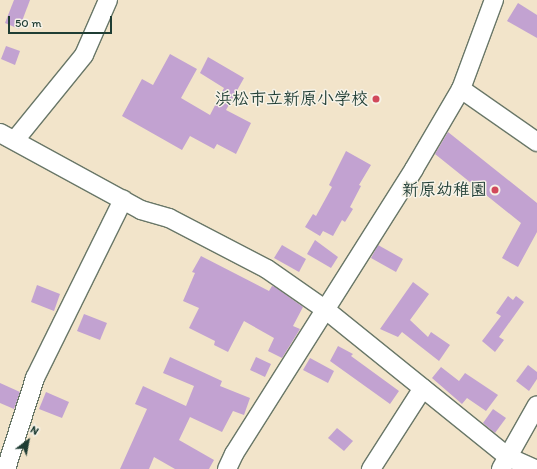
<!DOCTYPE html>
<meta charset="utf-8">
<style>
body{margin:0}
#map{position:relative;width:537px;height:469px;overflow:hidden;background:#f2e4ca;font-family:Itim,"Klee One",sans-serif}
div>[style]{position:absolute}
.building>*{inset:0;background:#c2a2d1}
.roads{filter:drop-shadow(1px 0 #697768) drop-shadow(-1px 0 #697768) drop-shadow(0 1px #697768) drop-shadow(0 -1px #697768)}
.minor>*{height:18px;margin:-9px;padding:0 9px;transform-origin:9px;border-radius:9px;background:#fff}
.dots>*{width:11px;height:11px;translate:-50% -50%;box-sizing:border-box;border:2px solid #f7f3e8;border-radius:50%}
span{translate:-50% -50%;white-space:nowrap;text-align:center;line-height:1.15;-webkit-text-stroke:3px #f7f3e8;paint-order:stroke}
.poi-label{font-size:17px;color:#1f3d34;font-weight:700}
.right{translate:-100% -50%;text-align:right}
.north{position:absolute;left:8px;top:421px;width:40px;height:40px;-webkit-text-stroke:3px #f7f3e8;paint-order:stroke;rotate:32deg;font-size:11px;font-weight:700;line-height:16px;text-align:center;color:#1f3d34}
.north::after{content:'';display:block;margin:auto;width:14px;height:18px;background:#1f3d34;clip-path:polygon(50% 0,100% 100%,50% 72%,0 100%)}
.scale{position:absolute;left:8px;top:16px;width:104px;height:18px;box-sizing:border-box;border:2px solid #1f3d34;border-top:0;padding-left:5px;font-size:12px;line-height:14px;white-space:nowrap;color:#1f3d34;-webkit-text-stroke:3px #f7f3e8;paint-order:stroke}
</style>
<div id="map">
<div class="building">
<i style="clip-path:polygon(14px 0,30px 0,19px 29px,5px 23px)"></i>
<i style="clip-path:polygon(518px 3px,537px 15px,537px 38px,507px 21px)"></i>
<i style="clip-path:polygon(6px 46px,20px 51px,15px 65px,1px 59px)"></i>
<i style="clip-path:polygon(170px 54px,197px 69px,181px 98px,210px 115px,224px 88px,200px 73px,208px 57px,244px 78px,226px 110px,251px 123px,236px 154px,217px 144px,214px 149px,190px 136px,182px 150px,122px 116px,142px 79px,153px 85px)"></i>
<i style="clip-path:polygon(448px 132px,537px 203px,537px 232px,518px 267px,502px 258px,521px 223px,435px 154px)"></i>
<i style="clip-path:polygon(346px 151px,371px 165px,359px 185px,361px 186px,350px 207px,353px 209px,345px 222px,342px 220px,333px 236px,323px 231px,320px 236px,305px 227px,313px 214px,316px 216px,332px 187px,329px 185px)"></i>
<i style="clip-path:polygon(315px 240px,338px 257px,331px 268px,307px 254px)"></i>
<i style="clip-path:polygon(282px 245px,306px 259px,299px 272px,274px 258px)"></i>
<i style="clip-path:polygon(378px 245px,403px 259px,396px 272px,371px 258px)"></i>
<i style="clip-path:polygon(201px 256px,269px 291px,272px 286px,275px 287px,303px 307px,293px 326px,300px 329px,282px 358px,268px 351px,274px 338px,244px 321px,228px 352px,214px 345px,215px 341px,189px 328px,199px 308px,183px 301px,195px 273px,192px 272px)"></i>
<i style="clip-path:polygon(413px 282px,429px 294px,410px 320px,428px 337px,431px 332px,450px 345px,439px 361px,402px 332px,398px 337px,380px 329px)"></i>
<i style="clip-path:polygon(37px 285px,60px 294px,54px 311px,31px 302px)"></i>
<i style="clip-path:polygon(508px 296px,513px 300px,516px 296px,524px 302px,499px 337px,504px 340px,495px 352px,482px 341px,501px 316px,496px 313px)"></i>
<i style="clip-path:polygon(84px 314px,107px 323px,100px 340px,77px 331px)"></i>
<i style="clip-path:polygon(338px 346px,353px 354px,351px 356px,399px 391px,390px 404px,330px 361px)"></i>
<i style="clip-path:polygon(170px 357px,222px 381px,220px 386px,250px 398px,244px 415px,233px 411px,222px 432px,190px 417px,179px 440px,214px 460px,209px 469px,175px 469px,154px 457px,149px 469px,120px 469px,147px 409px,135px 404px,143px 386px,186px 406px,194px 386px,163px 373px)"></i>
<i style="clip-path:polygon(256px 357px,271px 364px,265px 377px,250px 370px)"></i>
<i style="clip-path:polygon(310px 358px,334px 371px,328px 383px,303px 370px)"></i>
<i style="clip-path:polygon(528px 365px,537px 372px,537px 379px,529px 391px,516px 381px)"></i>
<i style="clip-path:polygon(441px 367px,459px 381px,465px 373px,498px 395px,486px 411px,467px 398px,462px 404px,432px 378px)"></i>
<i style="clip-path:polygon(0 383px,20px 392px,14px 409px,0 403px)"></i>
<i style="clip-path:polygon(46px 392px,69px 402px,62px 418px,39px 409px)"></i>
<i style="clip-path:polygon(493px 409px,506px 418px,495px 433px,483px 423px)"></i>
<i style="clip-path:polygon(337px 428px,353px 441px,344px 451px,328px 438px)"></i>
</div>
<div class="roads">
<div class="minor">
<i style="left:461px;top:89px;width:93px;rotate:34.9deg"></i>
<i style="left:0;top:133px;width:161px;rotate:28.6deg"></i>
<i style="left:141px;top:210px;width:29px;rotate:16deg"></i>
<i style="left:169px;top:218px;width:110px;rotate:27.5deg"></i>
<i style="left:267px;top:269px;width:72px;rotate:34.8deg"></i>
<i style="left:326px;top:310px;width:234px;rotate:38.9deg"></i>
<i style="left:508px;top:457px;width:30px;rotate:24deg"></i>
<i style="left:15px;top:140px;width:109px;rotate:-50.9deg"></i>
<i style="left:84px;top:55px;width:60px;rotate:-66.4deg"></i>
<i style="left:6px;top:469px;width:96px;rotate:-72.3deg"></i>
<i style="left:35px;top:378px;width:199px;rotate:-63.7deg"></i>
<i style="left:227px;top:469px;width:17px;rotate:-65deg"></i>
<i style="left:234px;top:454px;width:337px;rotate:-57.7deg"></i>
<i style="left:414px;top:169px;width:93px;rotate:-59.6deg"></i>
<i style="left:461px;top:89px;width:95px;rotate:-69.7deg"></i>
<i style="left:371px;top:469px;width:96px;rotate:-57.3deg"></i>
<i style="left:501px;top:469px;width:73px;rotate:-60.6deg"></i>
</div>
</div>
<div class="dots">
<i style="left:376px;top:99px;background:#d1495b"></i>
<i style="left:495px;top:190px;background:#d1495b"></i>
</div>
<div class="poi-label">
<span class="right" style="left:368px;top:99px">浜松市立新原小学校</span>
<span class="right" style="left:487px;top:190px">新原幼稚園</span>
</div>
<div class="north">N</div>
<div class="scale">50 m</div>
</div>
